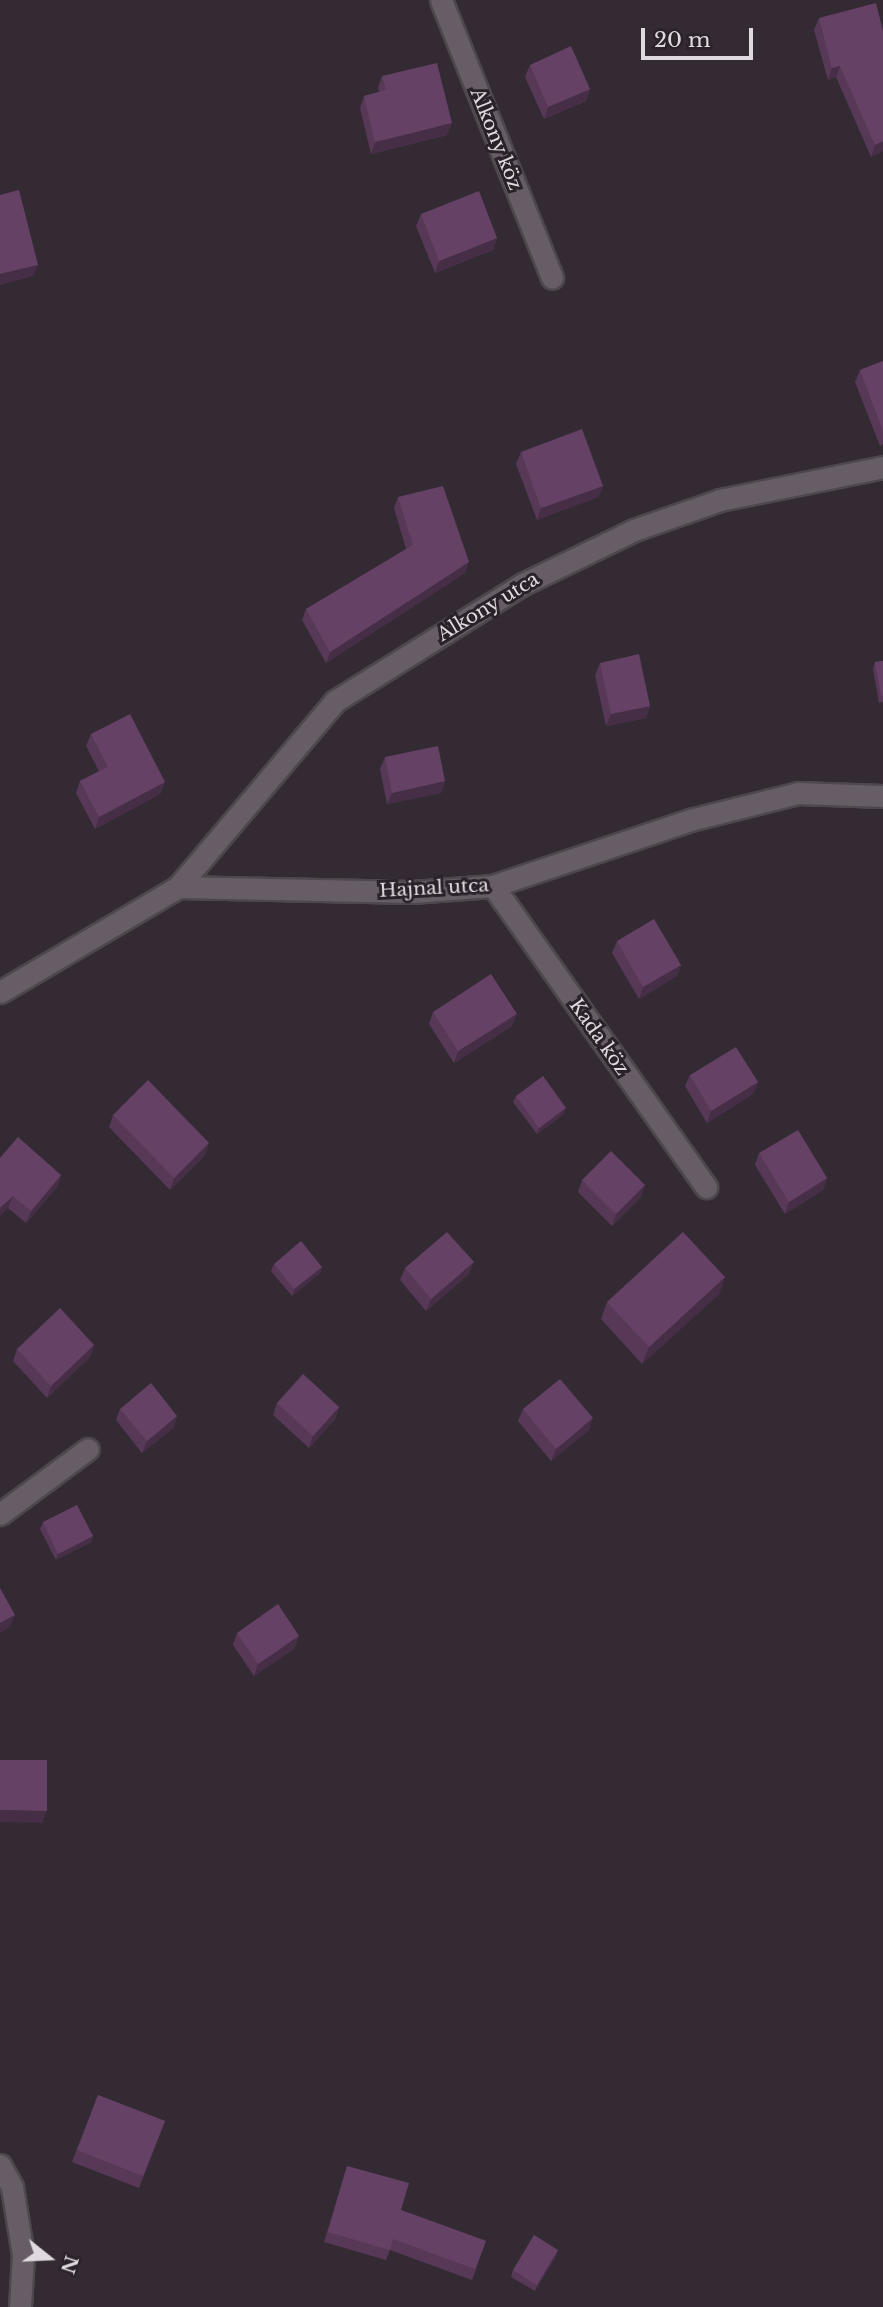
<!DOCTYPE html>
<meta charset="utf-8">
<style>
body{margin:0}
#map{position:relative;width:883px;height:2307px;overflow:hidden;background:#342a34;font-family:"Libre Baskerville",serif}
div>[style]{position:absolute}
.roads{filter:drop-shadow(2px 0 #4e474e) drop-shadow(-2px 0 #4e474e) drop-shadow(0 2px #4e474e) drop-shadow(0 -2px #4e474e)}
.street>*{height:21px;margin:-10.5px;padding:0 10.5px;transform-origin:10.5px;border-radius:10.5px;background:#675d67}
.wall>*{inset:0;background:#573957}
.shaded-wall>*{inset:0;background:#472e47}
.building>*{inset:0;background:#654265}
span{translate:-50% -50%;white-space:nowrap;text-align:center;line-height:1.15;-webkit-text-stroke:6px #2a212a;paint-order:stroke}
.street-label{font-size:19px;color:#e0dae0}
.north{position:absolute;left:14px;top:2223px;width:70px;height:70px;-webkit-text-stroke:5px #2a212a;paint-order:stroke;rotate:108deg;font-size:19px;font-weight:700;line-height:28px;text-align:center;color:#e0dae0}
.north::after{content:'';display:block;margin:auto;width:24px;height:32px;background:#e0dae0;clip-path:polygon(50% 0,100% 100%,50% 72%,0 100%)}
.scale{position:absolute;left:641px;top:28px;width:112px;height:32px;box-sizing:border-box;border:4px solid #e0dae0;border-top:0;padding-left:9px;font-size:21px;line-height:24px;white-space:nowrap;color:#e0dae0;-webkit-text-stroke:5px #2a212a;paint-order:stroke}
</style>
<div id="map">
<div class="roads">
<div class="street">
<i style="left:441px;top:0;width:299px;rotate:68.2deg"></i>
<i style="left:493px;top:886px;width:369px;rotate:54.7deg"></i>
<i style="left:178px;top:887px;width:243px;rotate:-49.8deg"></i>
<i style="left:335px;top:701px;width:221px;rotate:-31.9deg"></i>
<i style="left:523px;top:584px;width:123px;rotate:-25.9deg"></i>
<i style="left:634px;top:530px;width:91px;rotate:-19.2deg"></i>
<i style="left:720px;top:500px;width:166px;rotate:-11.4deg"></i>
<i style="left:0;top:992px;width:207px;rotate:-30.5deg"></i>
<i style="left:178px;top:887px;width:234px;rotate:1.2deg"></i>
<i style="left:412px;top:892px;width:81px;rotate:-4.2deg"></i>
<i style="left:493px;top:886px;width:208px;rotate:-18.5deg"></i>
<i style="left:690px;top:820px;width:111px;rotate:-14deg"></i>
<i style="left:798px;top:793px;width:85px;rotate:2deg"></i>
<i style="left:0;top:1514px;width:109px;rotate:-36.5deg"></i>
<i style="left:0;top:2165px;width:25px;rotate:61deg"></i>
<i style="left:12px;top:2187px;width:69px;rotate:80.8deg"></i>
<i style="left:23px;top:2255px;width:52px;rotate:93.3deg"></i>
</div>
</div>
<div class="wall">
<i style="clip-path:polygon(819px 18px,883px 31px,883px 151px,871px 157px,836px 77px,828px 80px,814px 30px)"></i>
<i style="clip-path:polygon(530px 65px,590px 89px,586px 101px,544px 119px,525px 77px)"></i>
<i style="clip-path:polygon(382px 76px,447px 135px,371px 154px,360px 108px,364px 96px,379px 92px,378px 88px)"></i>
<i style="clip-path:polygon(421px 214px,497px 238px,493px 250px,435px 273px,416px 226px)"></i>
<i style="clip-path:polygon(883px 361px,883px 444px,880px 446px,855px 382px,860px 370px)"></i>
<i style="clip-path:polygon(521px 452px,603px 486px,598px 497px,537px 520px,516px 464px)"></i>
<i style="clip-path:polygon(398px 497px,465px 573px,326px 663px,302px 620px,306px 609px,406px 549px,394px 508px)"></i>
<i style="clip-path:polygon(883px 661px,883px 702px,879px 703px,873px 669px,875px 662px)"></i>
<i style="clip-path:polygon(600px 663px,650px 706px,646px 718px,606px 726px,595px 675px)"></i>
<i style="clip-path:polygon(91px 734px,165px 782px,160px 794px,95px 829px,76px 793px,80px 781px,99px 771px,86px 746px)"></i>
<i style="clip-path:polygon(385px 757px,445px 781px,441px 793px,387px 804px,380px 769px)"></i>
<i style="clip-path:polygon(617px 941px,681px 965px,677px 976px,639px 999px,612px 953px)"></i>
<i style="clip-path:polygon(433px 1012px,512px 1026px,454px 1063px,429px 1024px)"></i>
<i style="clip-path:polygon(690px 1075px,758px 1082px,753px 1094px,707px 1123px,685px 1086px)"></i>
<i style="clip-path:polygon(516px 1096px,564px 1114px,537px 1134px,513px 1102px)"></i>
<i style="clip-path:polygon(113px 1115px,205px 1155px,170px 1190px,109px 1127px)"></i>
<i style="clip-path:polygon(759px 1153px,827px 1178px,823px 1190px,785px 1214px,755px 1165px)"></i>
<i style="clip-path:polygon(0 1158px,61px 1175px,57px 1187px,26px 1223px,8px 1208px)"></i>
<i style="clip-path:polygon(582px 1180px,641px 1197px,612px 1226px,578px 1192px)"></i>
<i style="clip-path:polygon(274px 1264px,322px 1267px,320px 1273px,292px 1296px,271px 1271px)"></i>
<i style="clip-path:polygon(405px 1268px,469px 1274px,426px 1311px,400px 1280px)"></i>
<i style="clip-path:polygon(725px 1277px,719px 1294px,642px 1364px,601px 1319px,607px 1302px)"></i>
<i style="clip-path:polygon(94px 1345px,90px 1357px,47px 1398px,13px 1361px,17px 1349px)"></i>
<i style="clip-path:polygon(277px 1403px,339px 1407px,335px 1419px,309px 1448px,273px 1415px)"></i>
<i style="clip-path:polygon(120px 1409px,177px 1416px,173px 1428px,142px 1453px,116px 1420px)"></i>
<i style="clip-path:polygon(523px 1409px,589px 1430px,551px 1461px,518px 1421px)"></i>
<i style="clip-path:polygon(43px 1522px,93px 1536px,91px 1542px,56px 1560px,40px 1529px)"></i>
<i style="clip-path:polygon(237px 1633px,295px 1648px,254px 1676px,233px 1645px)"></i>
<i style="clip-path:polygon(98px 2095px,165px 2121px,139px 2188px,72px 2162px)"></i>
<i style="clip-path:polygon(347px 2166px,401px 2210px,486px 2241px,472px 2280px,390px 2250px,386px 2260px,324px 2242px)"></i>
<i style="clip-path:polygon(558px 2250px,556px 2256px,535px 2291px,511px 2277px,513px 2270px)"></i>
</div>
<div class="shaded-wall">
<i style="clip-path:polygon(840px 66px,836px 77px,828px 80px,832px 68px)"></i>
<i style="clip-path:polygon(590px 89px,586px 101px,544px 119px,548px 107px)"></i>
<i style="clip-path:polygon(452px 123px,447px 135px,371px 154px,375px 142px)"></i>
<i style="clip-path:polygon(883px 141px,883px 151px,871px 157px,875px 145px)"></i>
<i style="clip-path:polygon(497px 238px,493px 250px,435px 273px,439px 261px)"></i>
<i style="clip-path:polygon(38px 265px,33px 276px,0 285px,0 274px)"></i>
<i style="clip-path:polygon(603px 486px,598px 497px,537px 520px,541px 508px)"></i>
<i style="clip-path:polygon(469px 562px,465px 573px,326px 663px,330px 652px)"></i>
<i style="clip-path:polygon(650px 706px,646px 718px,606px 726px,611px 714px)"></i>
<i style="clip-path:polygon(445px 781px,441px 793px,387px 804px,392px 793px)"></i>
<i style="clip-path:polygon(165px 782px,160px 794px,95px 829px,99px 817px)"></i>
<i style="clip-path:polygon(681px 965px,677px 976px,639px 999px,643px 987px)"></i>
<i style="clip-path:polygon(517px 1014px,512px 1026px,454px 1063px,458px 1051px)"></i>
<i style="clip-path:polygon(758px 1082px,753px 1094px,707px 1123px,711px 1111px)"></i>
<i style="clip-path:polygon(566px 1108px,564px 1114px,537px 1134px,539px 1128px)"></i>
<i style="clip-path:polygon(209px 1143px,205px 1155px,170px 1190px,174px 1178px)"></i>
<i style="clip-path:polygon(61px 1175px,57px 1187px,26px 1223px,31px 1211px)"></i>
<i style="clip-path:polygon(827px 1178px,823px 1190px,785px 1214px,789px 1202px)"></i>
<i style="clip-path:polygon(645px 1185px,641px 1197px,612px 1226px,616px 1214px)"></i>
<i style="clip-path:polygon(13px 1196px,8px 1208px,0 1216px,0 1208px)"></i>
<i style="clip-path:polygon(474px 1262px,469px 1274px,426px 1311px,431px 1299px)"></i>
<i style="clip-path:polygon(322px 1267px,320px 1273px,292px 1296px,294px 1289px)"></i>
<i style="clip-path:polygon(725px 1277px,719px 1294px,642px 1364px,649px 1347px)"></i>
<i style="clip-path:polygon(94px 1345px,90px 1357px,47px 1398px,51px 1386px)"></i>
<i style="clip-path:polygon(339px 1407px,335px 1419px,309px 1448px,313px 1436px)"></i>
<i style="clip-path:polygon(177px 1416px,173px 1428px,142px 1453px,147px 1441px)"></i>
<i style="clip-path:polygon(593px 1418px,589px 1430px,551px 1461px,556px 1449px)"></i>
<i style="clip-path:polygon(93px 1536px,91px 1542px,56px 1560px,58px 1554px)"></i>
<i style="clip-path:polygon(15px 1615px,10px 1627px,0 1633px,0 1623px)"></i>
<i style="clip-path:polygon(299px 1636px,295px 1648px,254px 1676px,258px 1664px)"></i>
<i style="clip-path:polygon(0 1810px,47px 1811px,42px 1823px,0 1822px)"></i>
<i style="clip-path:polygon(558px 2250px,556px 2256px,535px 2291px,537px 2285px)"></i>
</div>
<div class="building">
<i style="clip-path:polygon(876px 3px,883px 31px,883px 141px,875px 145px,840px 66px,832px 68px,819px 18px)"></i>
<i style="clip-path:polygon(571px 46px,590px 89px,548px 107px,530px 65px)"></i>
<i style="clip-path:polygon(437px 63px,452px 123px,375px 142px,364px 96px,386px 90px,382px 76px)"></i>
<i style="clip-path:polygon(19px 190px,38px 265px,0 274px,0 195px)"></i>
<i style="clip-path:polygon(479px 191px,497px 238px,439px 261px,421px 214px)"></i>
<i style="clip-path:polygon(883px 361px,883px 431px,860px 370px)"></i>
<i style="clip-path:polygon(582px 429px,603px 486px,541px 508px,521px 452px)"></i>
<i style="clip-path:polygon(443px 486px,469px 562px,330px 652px,306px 609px,413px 545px,398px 497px)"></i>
<i style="clip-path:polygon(639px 654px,650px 706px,611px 714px,600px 663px)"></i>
<i style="clip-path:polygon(883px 661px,883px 696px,881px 696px,875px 662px)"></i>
<i style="clip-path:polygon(130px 714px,165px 782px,99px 817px,80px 781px,108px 767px,91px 734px)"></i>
<i style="clip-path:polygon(438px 746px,445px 781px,392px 793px,385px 757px)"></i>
<i style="clip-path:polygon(654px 919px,681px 965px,643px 987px,617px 941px)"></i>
<i style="clip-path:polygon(491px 974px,517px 1014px,458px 1051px,433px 1012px)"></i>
<i style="clip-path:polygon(736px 1047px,758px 1082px,711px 1111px,690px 1075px)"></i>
<i style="clip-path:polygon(543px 1076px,566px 1108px,539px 1128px,516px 1096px)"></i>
<i style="clip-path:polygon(148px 1080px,209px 1143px,174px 1178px,113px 1115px)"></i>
<i style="clip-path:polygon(798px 1130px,827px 1178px,789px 1202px,759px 1153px)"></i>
<i style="clip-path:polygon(18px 1137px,61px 1175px,31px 1211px,13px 1196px,0 1208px,0 1158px)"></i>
<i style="clip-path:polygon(611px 1151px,645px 1185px,616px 1214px,582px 1180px)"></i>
<i style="clip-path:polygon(447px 1232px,474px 1262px,431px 1299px,405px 1268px)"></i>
<i style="clip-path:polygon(683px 1232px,725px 1277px,649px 1347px,607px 1302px)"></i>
<i style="clip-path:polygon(301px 1241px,322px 1267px,294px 1289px,274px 1264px)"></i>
<i style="clip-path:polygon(60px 1308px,94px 1345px,51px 1386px,17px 1349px)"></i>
<i style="clip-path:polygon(303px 1374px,339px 1407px,313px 1436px,277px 1403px)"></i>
<i style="clip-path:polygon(560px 1379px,593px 1418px,556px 1449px,523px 1409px)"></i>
<i style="clip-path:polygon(151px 1383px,177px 1416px,147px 1441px,120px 1409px)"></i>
<i style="clip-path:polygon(77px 1505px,93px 1536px,58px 1554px,43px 1522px)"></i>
<i style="clip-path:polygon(0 1588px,15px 1615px,0 1623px)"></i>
<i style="clip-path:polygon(278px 1604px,299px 1636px,258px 1664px,237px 1633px)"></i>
<i style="clip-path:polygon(0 1760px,47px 1760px,47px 1811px,0 1810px)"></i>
<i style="clip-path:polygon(98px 2095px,165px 2121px,143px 2176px,77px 2150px)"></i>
<i style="clip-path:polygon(347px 2166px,409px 2183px,401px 2210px,486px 2241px,475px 2269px,393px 2239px,390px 2250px,328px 2232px)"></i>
<i style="clip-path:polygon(534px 2235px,558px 2250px,537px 2285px,513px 2270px)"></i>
</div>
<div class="street-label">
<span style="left:496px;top:139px;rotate:68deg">Alkony köz</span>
<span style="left:488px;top:607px;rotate:-31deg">Alkony utca</span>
<span style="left:434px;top:888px;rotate:-3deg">Hajnal utca</span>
<span style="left:599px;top:1037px;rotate:55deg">Kada köz</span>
</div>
<div class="north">N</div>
<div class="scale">20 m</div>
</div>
